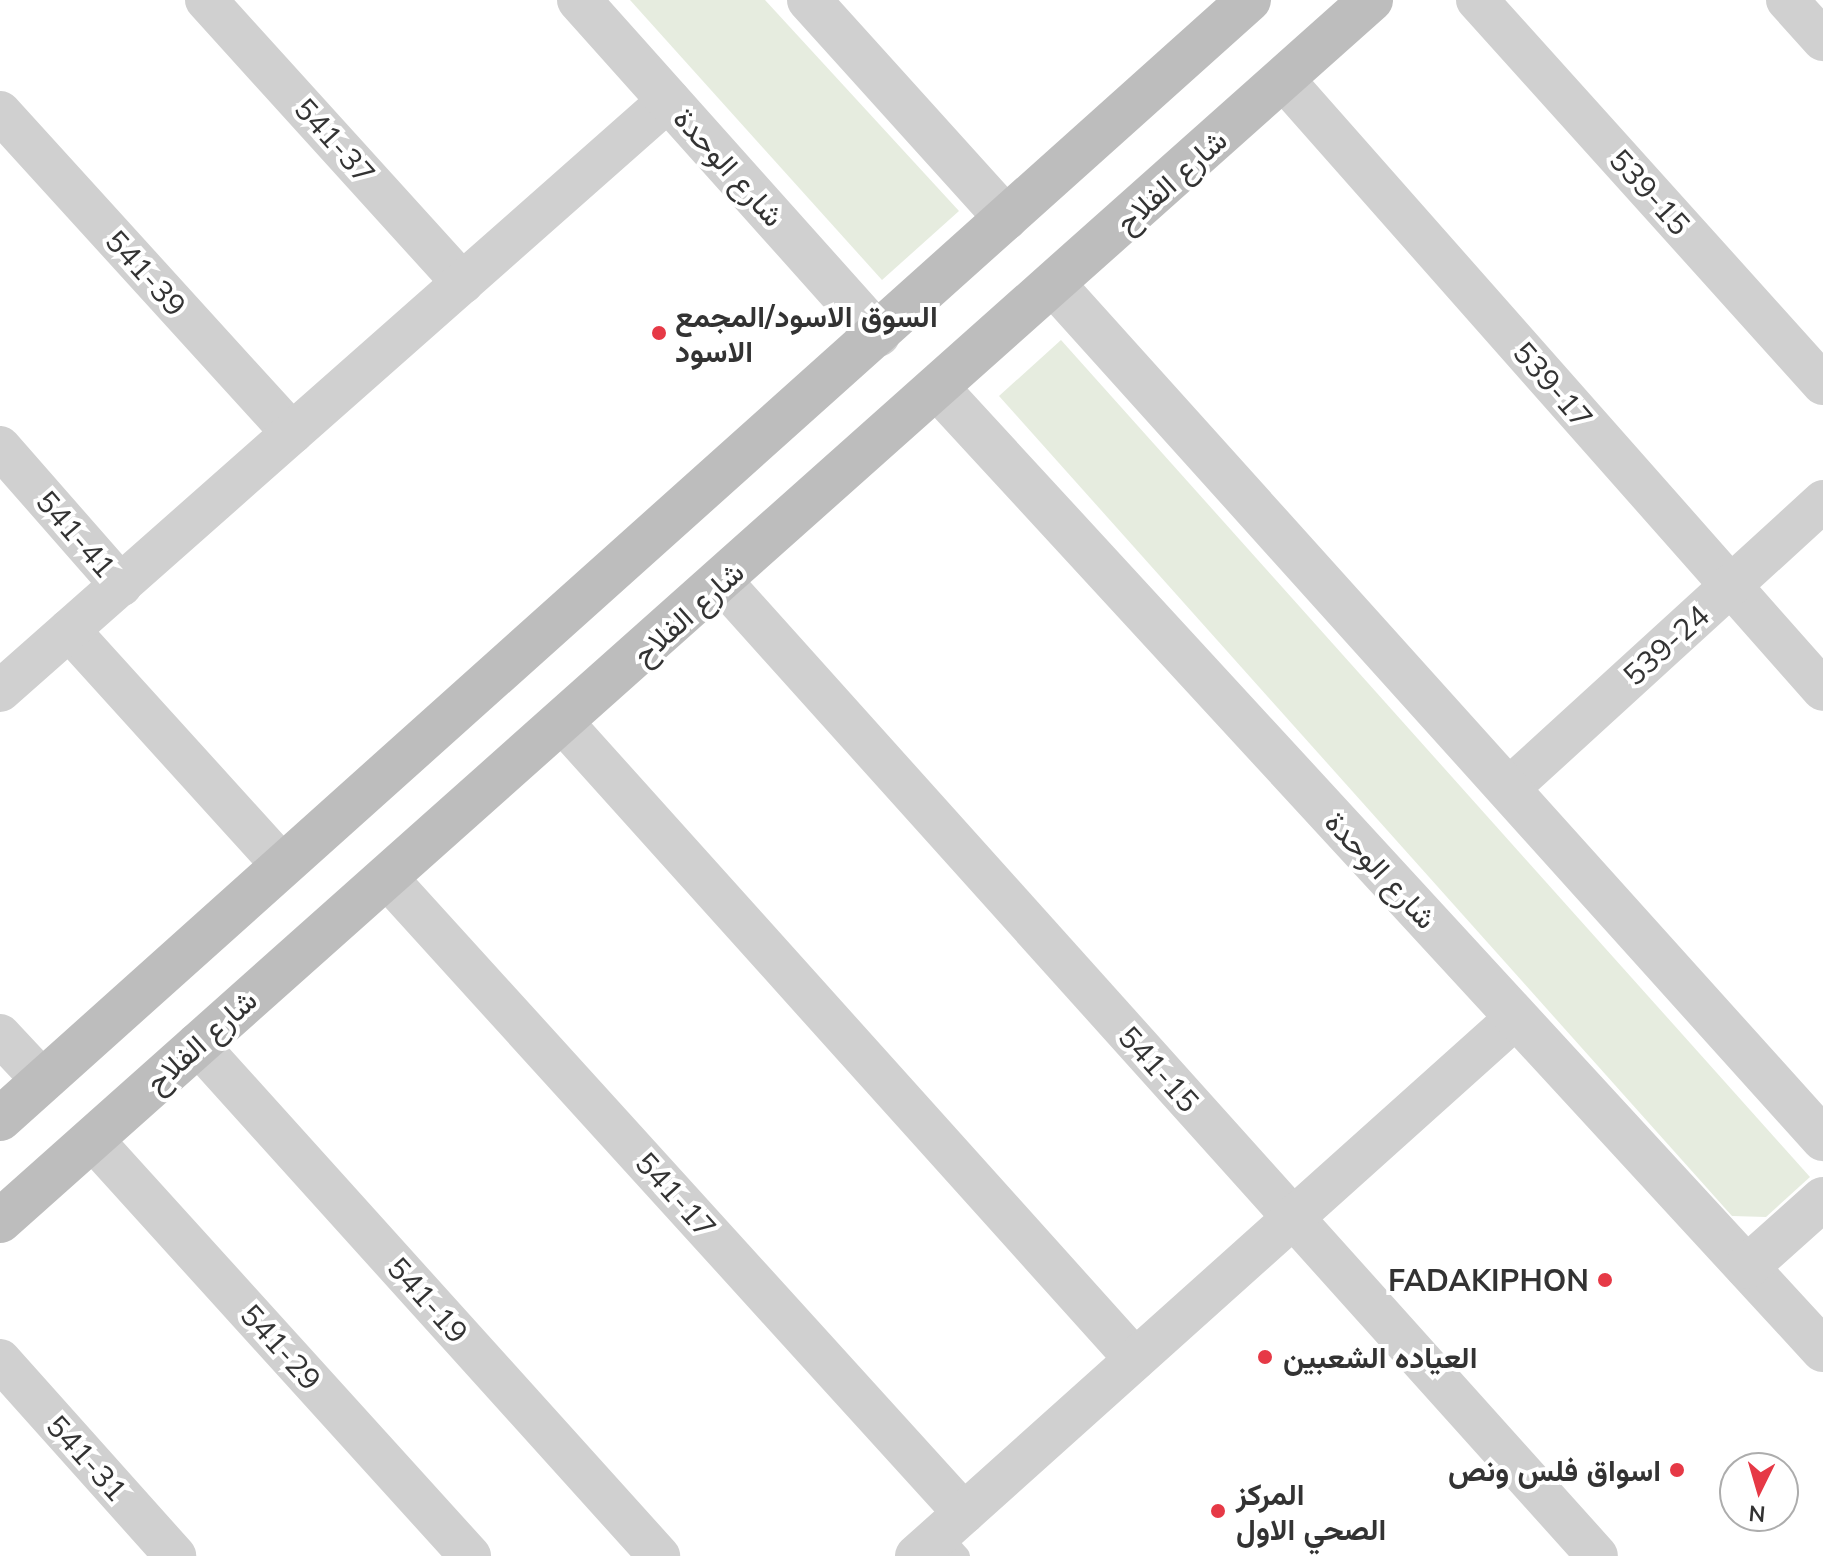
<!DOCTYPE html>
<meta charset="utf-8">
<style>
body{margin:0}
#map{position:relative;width:1823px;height:1556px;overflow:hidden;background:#fff;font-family:Mulish,Vazirmatn,sans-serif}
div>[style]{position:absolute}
.green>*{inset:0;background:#e6ecdf}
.service>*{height:20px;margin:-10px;padding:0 10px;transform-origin:10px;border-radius:10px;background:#d0d0d0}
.minor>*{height:42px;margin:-21px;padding:0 21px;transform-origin:21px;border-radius:21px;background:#d0d0d0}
.tertiary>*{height:44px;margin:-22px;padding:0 22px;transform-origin:22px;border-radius:22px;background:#d0d0d0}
.secondary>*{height:44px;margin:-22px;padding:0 22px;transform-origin:22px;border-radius:22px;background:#bdbdbd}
.dots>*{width:22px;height:22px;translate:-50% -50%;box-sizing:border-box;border:4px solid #fff;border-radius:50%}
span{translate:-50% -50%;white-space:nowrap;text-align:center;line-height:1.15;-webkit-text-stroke:8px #fff;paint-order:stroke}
.street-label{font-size:30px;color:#333}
.poi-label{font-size:30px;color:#333;font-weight:700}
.left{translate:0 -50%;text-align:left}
.right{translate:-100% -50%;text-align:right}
.north{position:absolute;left:1719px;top:1452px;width:80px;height:80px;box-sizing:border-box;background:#fff;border:2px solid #adadad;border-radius:50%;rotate:185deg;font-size:22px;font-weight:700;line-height:32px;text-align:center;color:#333}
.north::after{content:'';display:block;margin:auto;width:28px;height:36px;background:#e63946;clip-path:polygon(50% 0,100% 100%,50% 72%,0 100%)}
</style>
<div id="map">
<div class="green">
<i style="clip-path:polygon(630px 0,765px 0,959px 211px,882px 280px)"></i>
<i style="clip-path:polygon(1061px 340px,1810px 1177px,1766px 1217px,1732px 1216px,999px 396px)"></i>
</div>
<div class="service">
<i style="left:940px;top:1534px;width:30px;rotate:48deg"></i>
</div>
<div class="minor">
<i style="left:206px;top:0;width:382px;rotate:47.8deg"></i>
<i style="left:1477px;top:0;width:517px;rotate:47.98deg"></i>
<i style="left:1787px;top:0;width:54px;rotate:48deg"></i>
<i style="left:1283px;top:79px;width:815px;rotate:48.53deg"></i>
<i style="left:0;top:112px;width:434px;rotate:47.7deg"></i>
<i style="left:0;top:447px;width:184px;rotate:48.8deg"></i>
<i style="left:722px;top:582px;width:1309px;rotate:48.06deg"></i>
<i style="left:69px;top:630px;width:316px;rotate:47.8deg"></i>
<i style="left:0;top:691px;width:893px;rotate:-41.46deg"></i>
<i style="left:564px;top:724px;width:854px;rotate:48.04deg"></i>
<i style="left:1508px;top:789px;width:427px;rotate:-42.4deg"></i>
<i style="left:387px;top:878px;width:858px;rotate:47.74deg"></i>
<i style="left:0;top:1035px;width:63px;rotate:46.9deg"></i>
<i style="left:197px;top:1044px;width:690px;rotate:47.94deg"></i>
<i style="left:92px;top:1139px;width:563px;rotate:47.81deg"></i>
<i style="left:0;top:1360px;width:263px;rotate:48.2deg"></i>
<i style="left:916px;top:1556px;width:807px;rotate:-41.89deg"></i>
</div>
<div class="tertiary">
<i style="left:579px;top:0;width:449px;rotate:48.2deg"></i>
<i style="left:809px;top:0;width:294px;rotate:47.9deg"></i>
<i style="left:1055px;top:286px;width:1148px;rotate:48deg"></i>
<i style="left:939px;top:390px;width:1305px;rotate:47.36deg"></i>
<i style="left:1747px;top:1267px;width:102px;rotate:-41.8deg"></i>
</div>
<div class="secondary">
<i style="left:0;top:1119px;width:1677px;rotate:-41.86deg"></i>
<i style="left:0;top:1221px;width:1836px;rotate:-41.69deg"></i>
</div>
<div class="dots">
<i style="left:659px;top:333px;background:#e63946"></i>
<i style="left:1605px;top:1280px;background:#e63946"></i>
<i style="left:1265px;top:1357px;background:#e63946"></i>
<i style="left:1677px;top:1470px;background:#e63946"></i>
<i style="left:1218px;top:1511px;background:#e63946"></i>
</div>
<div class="street-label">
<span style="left:335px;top:141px;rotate:48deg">541-37</span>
<span style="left:729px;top:167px;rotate:48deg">شارع الوحدة</span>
<span style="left:1171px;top:181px;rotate:-42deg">شارع الفلاح</span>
<span style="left:1650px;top:192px;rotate:48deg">539-15</span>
<span style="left:146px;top:273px;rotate:48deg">541-39</span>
<span style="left:1553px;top:385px;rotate:49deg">539-17</span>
<span style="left:76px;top:534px;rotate:49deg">541-41</span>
<span style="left:688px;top:613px;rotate:-42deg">شارع الفلاح</span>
<span style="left:1666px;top:645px;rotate:-42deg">539-24</span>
<span style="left:1381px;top:870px;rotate:47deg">شارع الوحدة</span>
<span style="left:201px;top:1041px;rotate:-42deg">شارع الفلاح</span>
<span style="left:1159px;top:1069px;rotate:48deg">541-15</span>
<span style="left:676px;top:1195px;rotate:48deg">541-17</span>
<span style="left:428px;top:1300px;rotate:48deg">541-19</span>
<span style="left:281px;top:1347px;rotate:48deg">541-29</span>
<span style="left:87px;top:1458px;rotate:48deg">541-31</span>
</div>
<div class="poi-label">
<span class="left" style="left:675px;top:333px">السوق الاسود/المجمع<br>الاسود</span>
<span class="right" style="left:1589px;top:1280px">FADAKIPHON</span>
<span class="left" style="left:1283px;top:1357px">العياده الشعبين</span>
<span class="right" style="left:1661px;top:1470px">اسواق فلس ونص</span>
<span class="left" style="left:1236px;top:1511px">المركز<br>الصحي الاول</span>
</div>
<div class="north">N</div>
</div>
